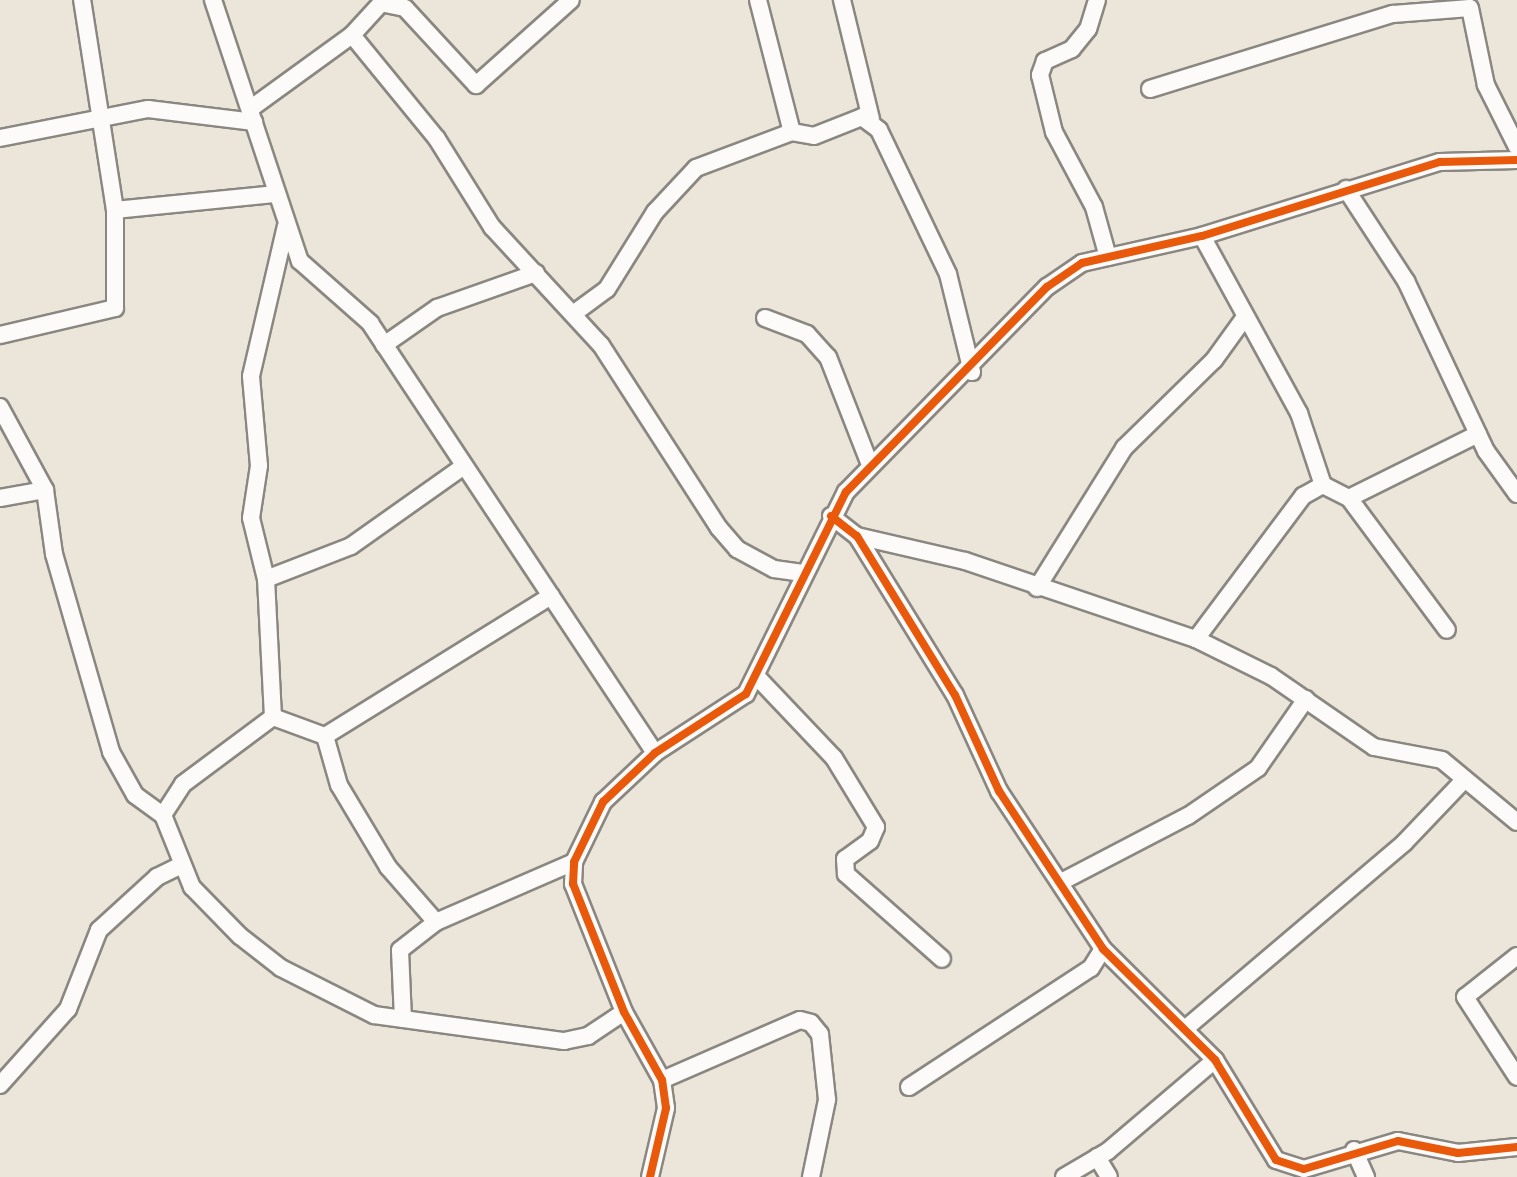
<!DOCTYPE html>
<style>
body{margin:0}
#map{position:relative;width:1517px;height:1177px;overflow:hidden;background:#ebe5da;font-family:Vollkorn,serif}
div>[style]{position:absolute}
.roads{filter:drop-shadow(2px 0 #8a8781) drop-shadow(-2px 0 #8a8781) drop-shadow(0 2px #8a8781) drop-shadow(0 -2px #8a8781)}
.minor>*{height:16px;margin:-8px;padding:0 8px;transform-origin:8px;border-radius:8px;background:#fcfbf9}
.cycleway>*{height:8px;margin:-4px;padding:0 4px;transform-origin:4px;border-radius:4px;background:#e8590c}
span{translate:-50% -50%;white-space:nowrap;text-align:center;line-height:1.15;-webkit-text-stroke:6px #f6f6f2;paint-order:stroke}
</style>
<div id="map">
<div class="roads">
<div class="minor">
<i style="left:213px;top:0;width:275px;rotate:71.6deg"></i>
<i style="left:300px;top:261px;width:94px;rotate:41.5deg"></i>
<i style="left:370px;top:323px;width:516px;rotate:56.46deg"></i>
<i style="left:758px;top:0;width:136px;rotate:75.6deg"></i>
<i style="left:792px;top:132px;width:22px;rotate:10deg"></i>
<i style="left:814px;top:136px;width:52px;rotate:-21.6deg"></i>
<i style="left:862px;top:117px;width:21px;rotate:37deg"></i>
<i style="left:879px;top:130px;width:160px;rotate:64.4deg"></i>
<i style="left:948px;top:274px;width:101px;rotate:76.2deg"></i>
<i style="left:842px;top:0;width:122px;rotate:76.3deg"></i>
<i style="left:1097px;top:0;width:30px;rotate:107deg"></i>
<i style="left:1088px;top:29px;width:26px;rotate:129deg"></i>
<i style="left:1072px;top:49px;width:30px;rotate:156deg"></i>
<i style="left:1045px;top:61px;width:15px;rotate:110deg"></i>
<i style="left:1040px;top:75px;width:59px;rotate:76.2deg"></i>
<i style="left:1054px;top:132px;width:85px;rotate:61.9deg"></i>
<i style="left:1094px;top:207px;width:52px;rotate:74.4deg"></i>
<i style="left:385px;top:4px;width:20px;rotate:11deg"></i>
<i style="left:405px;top:8px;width:105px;rotate:47.3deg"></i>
<i style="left:476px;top:85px;width:127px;rotate:-41.8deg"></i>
<i style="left:352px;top:35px;width:134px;rotate:50.7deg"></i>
<i style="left:437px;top:139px;width:104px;rotate:58deg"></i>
<i style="left:492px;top:227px;width:161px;rotate:47.3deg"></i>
<i style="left:601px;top:345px;width:218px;rotate:57.2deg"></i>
<i style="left:719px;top:528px;width:28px;rotate:49deg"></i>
<i style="left:737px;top:549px;width:42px;rotate:28.4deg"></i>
<i style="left:774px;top:569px;width:29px;rotate:8deg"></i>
<i style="left:1150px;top:89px;width:254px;rotate:-17.2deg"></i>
<i style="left:1393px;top:14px;width:77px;rotate:-4.5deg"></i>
<i style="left:1470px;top:8px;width:79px;rotate:78.3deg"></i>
<i style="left:1486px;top:85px;width:69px;rotate:63.4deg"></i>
<i style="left:250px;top:109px;width:126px;rotate:-36deg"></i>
<i style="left:352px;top:35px;width:47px;rotate:-47.6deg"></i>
<i style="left:0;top:138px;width:151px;rotate:-11.1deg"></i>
<i style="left:148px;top:109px;width:107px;rotate:7deg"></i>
<i style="left:1346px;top:189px;width:110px;rotate:56.9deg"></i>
<i style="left:1406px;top:281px;width:188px;rotate:64.8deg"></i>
<i style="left:1486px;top:451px;width:53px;rotate:54.2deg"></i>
<i style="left:115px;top:210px;width:162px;rotate:-5.7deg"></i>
<i style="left:1202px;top:236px;width:202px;rotate:61.3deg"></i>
<i style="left:1299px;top:413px;width:76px;rotate:71.6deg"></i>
<i style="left:1323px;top:485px;width:29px;rotate:27deg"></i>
<i style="left:1349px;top:498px;width:164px;rotate:53.4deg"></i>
<i style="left:573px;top:314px;width:42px;rotate:-36.3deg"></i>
<i style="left:607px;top:289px;width:91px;rotate:-58.1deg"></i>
<i style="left:655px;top:212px;width:60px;rotate:-47deg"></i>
<i style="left:696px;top:168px;width:103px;rotate:-20.6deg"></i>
<i style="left:765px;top:318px;width:45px;rotate:20.9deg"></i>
<i style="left:807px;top:334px;width:31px;rotate:48deg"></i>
<i style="left:828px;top:357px;width:116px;rotate:68.7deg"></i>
<i style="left:0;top:335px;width:118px;rotate:-13.2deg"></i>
<i style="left:115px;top:308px;width:98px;rotate:-90deg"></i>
<i style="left:115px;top:210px;width:213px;rotate:-98.9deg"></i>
<i style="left:384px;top:345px;width:65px;rotate:-34.9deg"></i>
<i style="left:437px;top:308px;width:105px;rotate:-19.5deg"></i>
<i style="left:0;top:407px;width:94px;rotate:61.5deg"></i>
<i style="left:45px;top:490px;width:65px;rotate:82deg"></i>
<i style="left:54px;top:554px;width:206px;rotate:73.9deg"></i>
<i style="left:111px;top:752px;width:49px;rotate:60.8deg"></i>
<i style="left:135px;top:795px;width:34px;rotate:36deg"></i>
<i style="left:163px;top:815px;width:78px;rotate:68.1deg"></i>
<i style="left:192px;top:887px;width:69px;rotate:45.6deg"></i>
<i style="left:240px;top:936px;width:52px;rotate:38deg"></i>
<i style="left:281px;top:968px;width:104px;rotate:26.8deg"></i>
<i style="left:374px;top:1015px;width:192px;rotate:7.8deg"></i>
<i style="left:564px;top:1041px;width:25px;rotate:-12deg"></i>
<i style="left:588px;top:1036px;width:43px;rotate:-33.7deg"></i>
<i style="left:0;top:498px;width:46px;rotate:-10.1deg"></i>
<i style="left:1349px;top:498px;width:144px;rotate:-26.4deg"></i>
<i style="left:831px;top:516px;width:33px;rotate:38deg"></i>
<i style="left:857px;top:536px;width:187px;rotate:58.4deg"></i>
<i style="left:955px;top:695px;width:106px;rotate:65.4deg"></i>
<i style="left:999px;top:791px;width:189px;rotate:56.6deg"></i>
<i style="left:1103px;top:949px;width:158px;rotate:44.7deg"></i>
<i style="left:1215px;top:1060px;width:117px;rotate:58.6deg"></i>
<i style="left:1276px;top:1160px;width:29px;rotate:18deg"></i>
<i style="left:1304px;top:1169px;width:98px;rotate:-16.6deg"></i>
<i style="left:1398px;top:1141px;width:61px;rotate:11.3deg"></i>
<i style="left:1458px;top:1153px;width:59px;rotate:-5.8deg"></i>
<i style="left:857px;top:536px;width:111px;rotate:13deg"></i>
<i style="left:965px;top:561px;width:244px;rotate:18.7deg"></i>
<i style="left:1196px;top:639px;width:84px;rotate:26.3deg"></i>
<i style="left:1271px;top:676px;width:125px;rotate:34.6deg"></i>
<i style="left:1374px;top:747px;width:69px;rotate:10.8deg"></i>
<i style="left:1442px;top:760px;width:97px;rotate:39.6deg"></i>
<i style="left:266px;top:579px;width:91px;rotate:-21.2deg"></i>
<i style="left:351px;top:546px;width:135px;rotate:-35.3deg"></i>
<i style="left:1037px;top:588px;width:165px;rotate:-58.1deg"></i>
<i style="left:1124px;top:448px;width:126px;rotate:-44.4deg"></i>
<i style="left:1214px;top:360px;width:53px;rotate:-54.2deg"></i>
<i style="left:1196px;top:639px;width:179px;rotate:-53.2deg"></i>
<i style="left:1303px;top:496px;width:23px;rotate:-29deg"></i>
<i style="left:758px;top:678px;width:110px;rotate:46.5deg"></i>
<i style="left:834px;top:758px;width:81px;rotate:58.7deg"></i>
<i style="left:876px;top:827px;width:15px;rotate:113deg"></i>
<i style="left:870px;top:841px;width:31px;rotate:144deg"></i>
<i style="left:845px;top:859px;width:15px;rotate:86deg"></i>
<i style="left:846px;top:874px;width:128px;rotate:41.5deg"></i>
<i style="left:273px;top:717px;width:138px;rotate:-92.9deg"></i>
<i style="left:266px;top:579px;width:63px;rotate:-103.8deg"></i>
<i style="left:251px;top:518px;width:53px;rotate:-81.3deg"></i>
<i style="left:259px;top:466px;width:90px;rotate:-95.1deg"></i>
<i style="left:251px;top:376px;width:154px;rotate:-76.9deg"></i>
<i style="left:325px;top:736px;width:266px;rotate:-31.8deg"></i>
<i style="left:325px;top:736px;width:51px;rotate:74.1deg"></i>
<i style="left:339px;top:785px;width:96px;rotate:59.1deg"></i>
<i style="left:388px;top:867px;width:73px;rotate:48.9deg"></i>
<i style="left:163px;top:815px;width:37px;rotate:-57deg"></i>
<i style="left:183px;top:784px;width:112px;rotate:-36.7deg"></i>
<i style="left:273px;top:717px;width:55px;rotate:20.1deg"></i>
<i style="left:1061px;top:882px;width:143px;rotate:-27.5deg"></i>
<i style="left:1188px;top:816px;width:85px;rotate:-34.4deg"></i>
<i style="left:1258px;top:768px;width:84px;rotate:-55.2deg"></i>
<i style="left:1517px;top:956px;width:66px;rotate:141.7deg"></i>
<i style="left:1465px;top:997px;width:95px;rotate:57deg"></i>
<i style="left:403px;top:1019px;width:69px;rotate:-92.5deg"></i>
<i style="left:400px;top:950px;width:46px;rotate:-37.9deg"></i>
<i style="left:436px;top:922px;width:150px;rotate:-23.5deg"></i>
<i style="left:1186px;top:1028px;width:286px;rotate:-40.3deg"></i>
<i style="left:1404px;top:843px;width:84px;rotate:-46.4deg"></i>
<i style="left:662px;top:1080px;width:150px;rotate:-23.5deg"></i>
<i style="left:800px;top:1020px;width:11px;rotate:15deg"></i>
<i style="left:811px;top:1023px;width:14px;rotate:51deg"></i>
<i style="left:820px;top:1034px;width:66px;rotate:83.9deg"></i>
<i style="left:827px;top:1100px;width:79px;rotate:101.7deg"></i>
<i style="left:0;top:1085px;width:102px;rotate:-48.2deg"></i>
<i style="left:68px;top:1009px;width:85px;rotate:-68.6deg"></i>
<i style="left:99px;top:930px;width:79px;rotate:-42.4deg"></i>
<i style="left:157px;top:877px;width:25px;rotate:-26deg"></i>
<i style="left:909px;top:1087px;width:217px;rotate:-33.2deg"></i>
<i style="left:1091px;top:968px;width:22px;rotate:-58deg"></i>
<i style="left:1354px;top:1150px;width:30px;rotate:66deg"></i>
<i style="left:1097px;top:1157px;width:23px;rotate:59deg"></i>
<i style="left:650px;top:1177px;width:71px;rotate:-76.9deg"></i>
<i style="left:666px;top:1108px;width:28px;rotate:-98deg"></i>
<i style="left:662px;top:1080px;width:78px;rotate:-119.2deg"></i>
<i style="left:624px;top:1012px;width:138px;rotate:-111.7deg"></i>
<i style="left:573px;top:884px;width:22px;rotate:-87deg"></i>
<i style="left:574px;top:862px;width:67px;rotate:-64.2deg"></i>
<i style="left:603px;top:802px;width:71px;rotate:-43.3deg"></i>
<i style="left:655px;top:753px;width:108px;rotate:-33deg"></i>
<i style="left:746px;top:694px;width:225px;rotate:-63.7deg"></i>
<i style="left:846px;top:492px;width:287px;rotate:-45.6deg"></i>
<i style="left:1047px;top:287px;width:42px;rotate:-34.4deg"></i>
<i style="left:1082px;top:263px;width:123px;rotate:-12.7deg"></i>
<i style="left:1202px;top:236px;width:249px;rotate:-17.3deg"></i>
<i style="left:1440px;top:162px;width:77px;rotate:-1.5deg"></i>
<i style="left:1064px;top:1177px;width:51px;rotate:-30.6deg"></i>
<i style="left:1108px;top:1151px;width:140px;rotate:-40.4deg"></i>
</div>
</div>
<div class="cycleway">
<i style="left:831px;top:516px;width:33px;rotate:38deg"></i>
<i style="left:857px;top:536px;width:187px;rotate:58.4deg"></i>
<i style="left:955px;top:695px;width:106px;rotate:65.4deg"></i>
<i style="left:999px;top:791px;width:189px;rotate:56.6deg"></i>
<i style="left:1103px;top:949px;width:158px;rotate:44.7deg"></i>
<i style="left:1215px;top:1060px;width:117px;rotate:58.6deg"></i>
<i style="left:1276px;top:1160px;width:29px;rotate:18deg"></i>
<i style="left:1304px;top:1169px;width:98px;rotate:-16.6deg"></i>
<i style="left:1398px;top:1141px;width:61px;rotate:11.3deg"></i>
<i style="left:1458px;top:1153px;width:59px;rotate:-5.8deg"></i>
<i style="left:650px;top:1177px;width:71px;rotate:-76.9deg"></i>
<i style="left:666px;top:1108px;width:28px;rotate:-98deg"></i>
<i style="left:662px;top:1080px;width:78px;rotate:-119.2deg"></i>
<i style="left:624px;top:1012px;width:138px;rotate:-111.7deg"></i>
<i style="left:573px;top:884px;width:22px;rotate:-87deg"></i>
<i style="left:574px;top:862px;width:67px;rotate:-64.2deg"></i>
<i style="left:603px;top:802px;width:71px;rotate:-43.3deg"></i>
<i style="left:655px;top:753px;width:108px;rotate:-33deg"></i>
<i style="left:746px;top:694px;width:225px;rotate:-63.7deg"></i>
<i style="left:846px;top:492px;width:287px;rotate:-45.6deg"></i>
<i style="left:1047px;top:287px;width:42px;rotate:-34.4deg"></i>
<i style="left:1082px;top:263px;width:123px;rotate:-12.7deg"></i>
<i style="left:1202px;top:236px;width:249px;rotate:-17.3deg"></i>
<i style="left:1440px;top:162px;width:77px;rotate:-1.5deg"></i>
</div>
</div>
